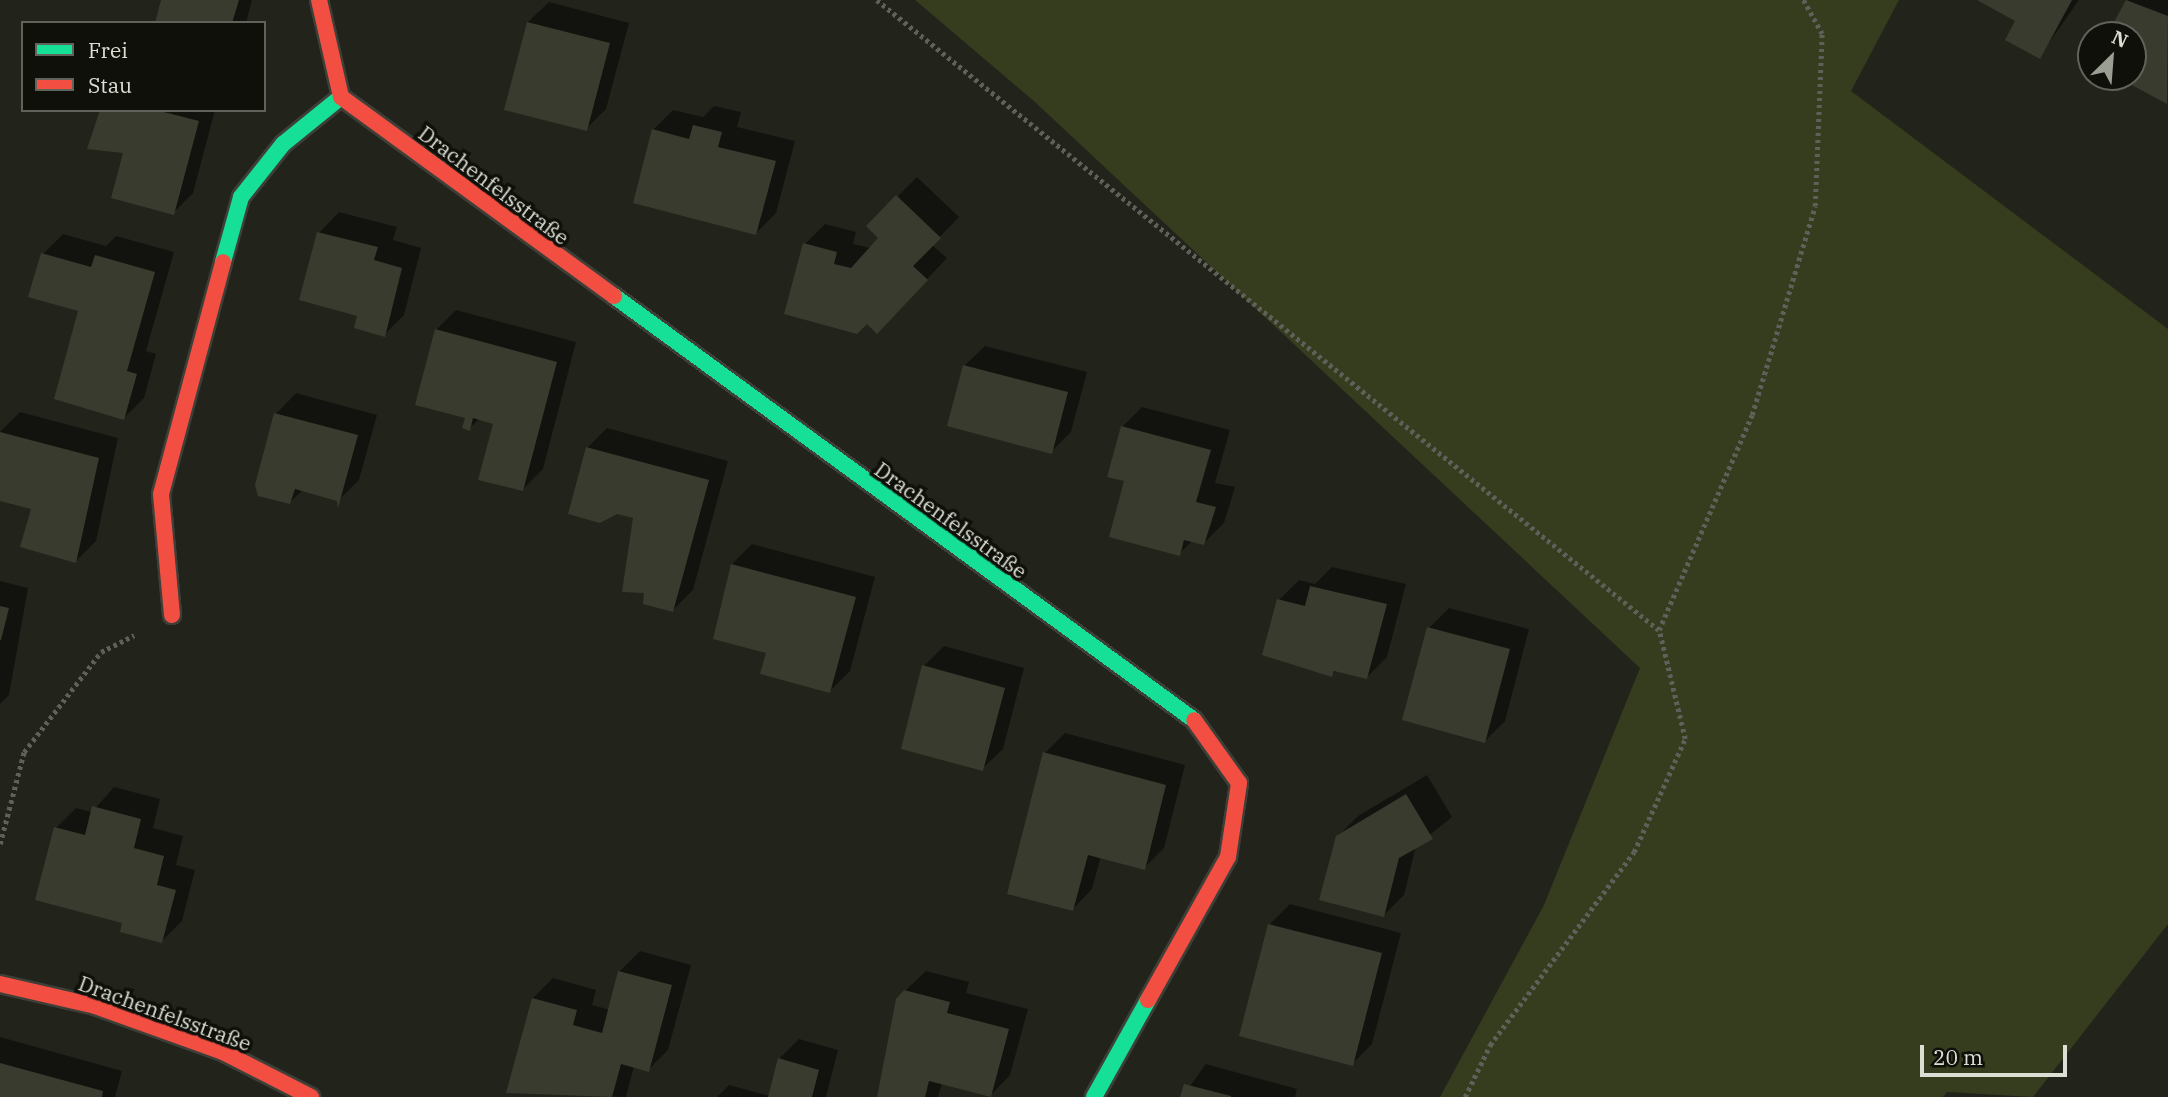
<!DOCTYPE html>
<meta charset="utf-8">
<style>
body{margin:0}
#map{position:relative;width:2168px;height:1097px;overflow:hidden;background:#22241b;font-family:"IBM Plex Serif",serif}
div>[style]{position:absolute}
.green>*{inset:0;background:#363c1e}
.shadow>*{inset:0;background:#0007}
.building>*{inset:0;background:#383b2d}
.path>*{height:4.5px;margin-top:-2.25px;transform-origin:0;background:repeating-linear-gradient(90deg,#5f605a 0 3.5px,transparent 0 7px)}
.roads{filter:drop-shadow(2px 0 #3d3f38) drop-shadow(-2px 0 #3d3f38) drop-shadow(0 2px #3d3f38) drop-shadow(0 -2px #3d3f38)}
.fast>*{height:16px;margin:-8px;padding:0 8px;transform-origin:8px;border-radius:8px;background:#16e098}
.jam>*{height:16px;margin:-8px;padding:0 8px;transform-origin:8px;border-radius:8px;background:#f24e42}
span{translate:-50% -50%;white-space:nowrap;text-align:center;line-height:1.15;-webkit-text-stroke:7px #0e1009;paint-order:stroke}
.street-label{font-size:21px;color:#dcdfd4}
.legend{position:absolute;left:21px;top:21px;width:245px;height:91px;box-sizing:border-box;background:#0e1009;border:2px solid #60635a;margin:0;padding:9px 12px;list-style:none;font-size:21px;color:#dcdfd4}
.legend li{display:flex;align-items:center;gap:14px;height:35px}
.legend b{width:35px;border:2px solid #60635a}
.north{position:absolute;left:2077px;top:21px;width:70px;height:70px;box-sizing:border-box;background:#0e1009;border:2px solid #60635a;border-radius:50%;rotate:25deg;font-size:19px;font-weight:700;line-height:28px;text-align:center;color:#dcdfd4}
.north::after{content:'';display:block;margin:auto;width:24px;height:32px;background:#9b9e93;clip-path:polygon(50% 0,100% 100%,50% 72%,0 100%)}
.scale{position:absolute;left:1920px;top:1045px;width:147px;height:32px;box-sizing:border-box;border:4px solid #dcdfd4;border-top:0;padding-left:9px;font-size:21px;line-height:24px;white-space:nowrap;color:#dcdfd4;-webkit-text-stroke:5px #0e1009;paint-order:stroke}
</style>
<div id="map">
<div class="green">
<i style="clip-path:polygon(915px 0,1899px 0,1851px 91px,2168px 329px,2168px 924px,2033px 1097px,1947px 1092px,1943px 1097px,1440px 1097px,1544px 905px,1640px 668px,1035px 102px)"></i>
</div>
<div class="shadow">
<i style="clip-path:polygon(163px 0,252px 0,246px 23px,157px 23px)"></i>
<i style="clip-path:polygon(1981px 0,2079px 0,2039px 57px,2018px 20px)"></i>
<i style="clip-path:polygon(2128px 0,2168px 0,2167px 102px,2121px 77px,2133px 77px,2133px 35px,2109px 35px)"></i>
<i style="clip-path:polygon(549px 2px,629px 23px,606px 109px,586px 129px,528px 22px)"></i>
<i style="clip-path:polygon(714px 106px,741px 112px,737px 127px,795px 141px,776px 213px,756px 233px,653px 130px,673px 110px,703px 117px)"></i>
<i style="clip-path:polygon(102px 110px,215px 110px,193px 193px,173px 213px)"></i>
<i style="clip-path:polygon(917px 177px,959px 217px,932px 245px,947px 258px,897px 311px,805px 244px,825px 224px,856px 232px,853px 244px,871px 248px,881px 238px,868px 226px)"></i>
<i style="clip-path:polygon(339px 212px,397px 227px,393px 240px,421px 248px,404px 315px,384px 335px,359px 314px,319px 233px)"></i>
<i style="clip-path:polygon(63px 234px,106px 246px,116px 236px,174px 252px,146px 351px,156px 354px,144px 398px,124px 418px,81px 309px,43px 254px)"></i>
<i style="clip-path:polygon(456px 310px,576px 342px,543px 469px,523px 489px,495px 422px,480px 418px,469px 429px,436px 330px)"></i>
<i style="clip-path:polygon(985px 346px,1087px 372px,1071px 432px,1051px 452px,964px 366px)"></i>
<i style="clip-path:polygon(296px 393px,377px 415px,359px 480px,339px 500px,303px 490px,290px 502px,276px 414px)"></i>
<i style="clip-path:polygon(1142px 407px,1230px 430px,1215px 483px,1235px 487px,1224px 523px,1204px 543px,1193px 540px,1179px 554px,1122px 427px)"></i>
<i style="clip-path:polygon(20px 412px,118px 438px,96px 541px,76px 561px,33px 508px,0 499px,0 432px)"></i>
<i style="clip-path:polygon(607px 428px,728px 461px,693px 590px,673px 610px,645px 591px,634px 516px,587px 448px)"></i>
<i style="clip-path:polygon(752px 544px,875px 577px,850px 671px,830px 691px,768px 651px,732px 564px)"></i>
<i style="clip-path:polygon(1332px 567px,1406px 584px,1387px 657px,1367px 677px,1337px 670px,1332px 675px,1279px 600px,1299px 580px,1315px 584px)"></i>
<i style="clip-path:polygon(0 581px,28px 588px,9px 695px,0 704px)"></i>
<i style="clip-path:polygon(1449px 608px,1529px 629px,1505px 721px,1485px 741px,1429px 628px)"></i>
<i style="clip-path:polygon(944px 646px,1024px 668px,1003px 749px,982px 769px,924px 666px)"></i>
<i style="clip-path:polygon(1065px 733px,1185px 765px,1164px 848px,1144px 868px,1101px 856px,1092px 889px,1072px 910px,1045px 753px)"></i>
<i style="clip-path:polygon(1427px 775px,1452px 817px,1416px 846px,1404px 895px,1384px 915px,1337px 837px,1358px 816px)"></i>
<i style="clip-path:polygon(114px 787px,160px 799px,153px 828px,183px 836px,176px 865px,195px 870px,182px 921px,162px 941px,125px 922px,56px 828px,76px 808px,92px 812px)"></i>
<i style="clip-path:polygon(1290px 904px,1401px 933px,1372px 1044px,1352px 1064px,1270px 924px)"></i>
<i style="clip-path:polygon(640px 951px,691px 965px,668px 1050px,648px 1070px,634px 1066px,626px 1097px,509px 1092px,533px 998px,553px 978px,596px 990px,592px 1005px,610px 1010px,620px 971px)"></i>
<i style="clip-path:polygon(926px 971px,969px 982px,966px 993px,1028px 1009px,1010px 1075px,990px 1096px,942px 1083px,938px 1097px,877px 1097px,905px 991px)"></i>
<i style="clip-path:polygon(0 1037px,122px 1071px,115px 1097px,0 1097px)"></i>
<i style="clip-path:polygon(799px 1039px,838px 1050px,826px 1097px,717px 1097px,729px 1085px,770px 1096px,779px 1059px)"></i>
<i style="clip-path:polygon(1206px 1064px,1297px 1089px,1295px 1097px,1182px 1097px)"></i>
</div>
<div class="building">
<i style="clip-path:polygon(161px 0,239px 0,232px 23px,155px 23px)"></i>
<i style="clip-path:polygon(1977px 0,2072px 0,2040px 59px,2005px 40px,2015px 21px)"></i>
<i style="clip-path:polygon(2126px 0,2168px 16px,2167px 104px,2117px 77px,2133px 77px,2133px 35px,2107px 35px)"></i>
<i style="clip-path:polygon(527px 22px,610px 43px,587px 131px,504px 110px)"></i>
<i style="clip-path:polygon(100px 110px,156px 110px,199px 121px,174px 215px,111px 198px,123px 153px,87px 149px)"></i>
<i style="clip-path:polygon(693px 125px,722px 132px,718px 147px,776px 161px,756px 235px,633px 203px,652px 129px,689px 139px)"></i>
<i style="clip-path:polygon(896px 195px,941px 238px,913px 266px,928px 280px,877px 334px,867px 324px,857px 334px,784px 314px,803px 243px,837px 252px,834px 264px,851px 268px,878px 238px,866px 226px)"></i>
<i style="clip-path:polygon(317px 232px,378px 247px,374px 260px,402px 268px,385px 337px,354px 328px,357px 316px,299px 300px)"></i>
<i style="clip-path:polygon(41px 253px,91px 267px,95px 255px,155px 272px,127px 371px,137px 374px,124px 420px,54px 399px,78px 311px,28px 297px)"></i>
<i style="clip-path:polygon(435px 329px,557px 362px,523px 491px,478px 480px,493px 424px,473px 418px,470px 431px,462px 428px,465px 418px,415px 405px)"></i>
<i style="clip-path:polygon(963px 365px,1068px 392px,1052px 454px,947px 426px)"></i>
<i style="clip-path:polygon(274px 413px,358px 435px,338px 508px,337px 501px,295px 489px,290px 504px,258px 496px,255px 485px)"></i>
<i style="clip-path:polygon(1121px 426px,1211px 450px,1196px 502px,1216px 507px,1204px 545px,1184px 540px,1180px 556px,1109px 537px,1124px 481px,1107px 477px)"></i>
<i style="clip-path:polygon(0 432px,99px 458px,76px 563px,20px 547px,31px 509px,0 501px)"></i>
<i style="clip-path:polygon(586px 447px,709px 480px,673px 612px,643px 604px,644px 593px,622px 592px,633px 518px,617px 514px,600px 523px,568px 514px)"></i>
<i style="clip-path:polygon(731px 564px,856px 597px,830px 693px,760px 674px,766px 653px,713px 639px)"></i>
<i style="clip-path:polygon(1310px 586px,1387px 604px,1367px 679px,1334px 671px,1332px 677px,1262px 655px,1277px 599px,1305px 606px)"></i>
<i style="clip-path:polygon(0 606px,9px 608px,1px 640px,0 640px)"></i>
<i style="clip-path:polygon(1427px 627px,1510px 649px,1485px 743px,1402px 720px)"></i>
<i style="clip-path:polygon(922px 665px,1005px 688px,983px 771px,901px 749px)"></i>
<i style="clip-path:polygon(1043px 752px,1166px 785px,1145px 870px,1088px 855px,1073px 911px,1007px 894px)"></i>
<i style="clip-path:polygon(1406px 794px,1433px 839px,1399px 858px,1384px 917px,1319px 900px,1336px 836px)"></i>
<i style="clip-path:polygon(92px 806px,141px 819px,134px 848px,164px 856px,157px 885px,176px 890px,162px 943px,120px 932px,122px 923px,35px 900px,54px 827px,85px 835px)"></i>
<i style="clip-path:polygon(1268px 924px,1382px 953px,1353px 1066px,1239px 1036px)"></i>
<i style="clip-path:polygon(618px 971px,672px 985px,649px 1072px,621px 1064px,612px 1097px,506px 1093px,532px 998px,577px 1010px,573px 1025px,602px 1033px)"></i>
<i style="clip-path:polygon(904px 990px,950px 1002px,947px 1013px,1009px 1029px,991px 1097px,929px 1081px,925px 1097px,877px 1097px,896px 999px)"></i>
<i style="clip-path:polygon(778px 1058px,819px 1070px,812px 1097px,768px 1097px)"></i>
<i style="clip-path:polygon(0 1063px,103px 1091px,102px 1097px,0 1097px)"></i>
<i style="clip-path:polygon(1184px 1084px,1231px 1096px,1231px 1097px,1180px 1097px)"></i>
</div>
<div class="path">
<i style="left:877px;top:0;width:1004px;rotate:38.86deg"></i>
<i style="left:0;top:844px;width:95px;rotate:-75.4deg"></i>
<i style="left:24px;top:752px;width:126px;rotate:-52.4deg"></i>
<i style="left:101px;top:652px;width:37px;rotate:-27deg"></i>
<i style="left:1465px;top:1097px;width:58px;rotate:-64.3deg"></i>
<i style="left:1490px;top:1045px;width:241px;rotate:-53.3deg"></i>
<i style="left:1634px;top:852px;width:124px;rotate:-65.7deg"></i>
<i style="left:1685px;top:739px;width:112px;rotate:-103.4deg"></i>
<i style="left:1659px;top:630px;width:234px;rotate:-66.6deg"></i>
<i style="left:1752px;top:415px;width:218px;rotate:-73.2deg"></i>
<i style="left:1815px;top:206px;width:172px;rotate:-87.7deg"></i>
<i style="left:1822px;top:34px;width:39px;rotate:-119deg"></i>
</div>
<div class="roads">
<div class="fast">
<i style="left:223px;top:262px;width:67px;rotate:-74.5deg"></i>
<i style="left:241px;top:197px;width:68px;rotate:-51.6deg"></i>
<i style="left:283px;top:144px;width:75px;rotate:-39deg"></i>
<i style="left:614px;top:296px;width:718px;rotate:36.17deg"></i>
<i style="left:1094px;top:1097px;width:111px;rotate:-60.9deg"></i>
</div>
<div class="jam">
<i style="left:319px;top:0;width:99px;rotate:77.2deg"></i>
<i style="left:341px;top:97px;width:338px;rotate:36.1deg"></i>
<i style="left:172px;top:615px;width:121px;rotate:-95.2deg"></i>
<i style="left:161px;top:494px;width:240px;rotate:-75deg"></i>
<i style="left:0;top:984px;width:98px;rotate:13deg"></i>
<i style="left:95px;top:1006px;width:136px;rotate:19.8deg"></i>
<i style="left:223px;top:1052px;width:99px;rotate:27.1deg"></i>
<i style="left:1148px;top:1000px;width:164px;rotate:-60.8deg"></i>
<i style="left:1228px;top:857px;width:75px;rotate:-81.5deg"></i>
<i style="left:1239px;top:783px;width:77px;rotate:-125.5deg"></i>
</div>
</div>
<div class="street-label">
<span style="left:494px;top:185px;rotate:37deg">Drachenfelsstraße</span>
<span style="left:951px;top:520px;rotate:36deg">Drachenfelsstraße</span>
<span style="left:165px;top:1013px;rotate:20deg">Drachenfelsstraße</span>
</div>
<ul class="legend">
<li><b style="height:9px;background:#16e098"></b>Frei</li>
<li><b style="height:9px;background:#f24e42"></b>Stau</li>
</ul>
<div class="north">N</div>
<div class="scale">20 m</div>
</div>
